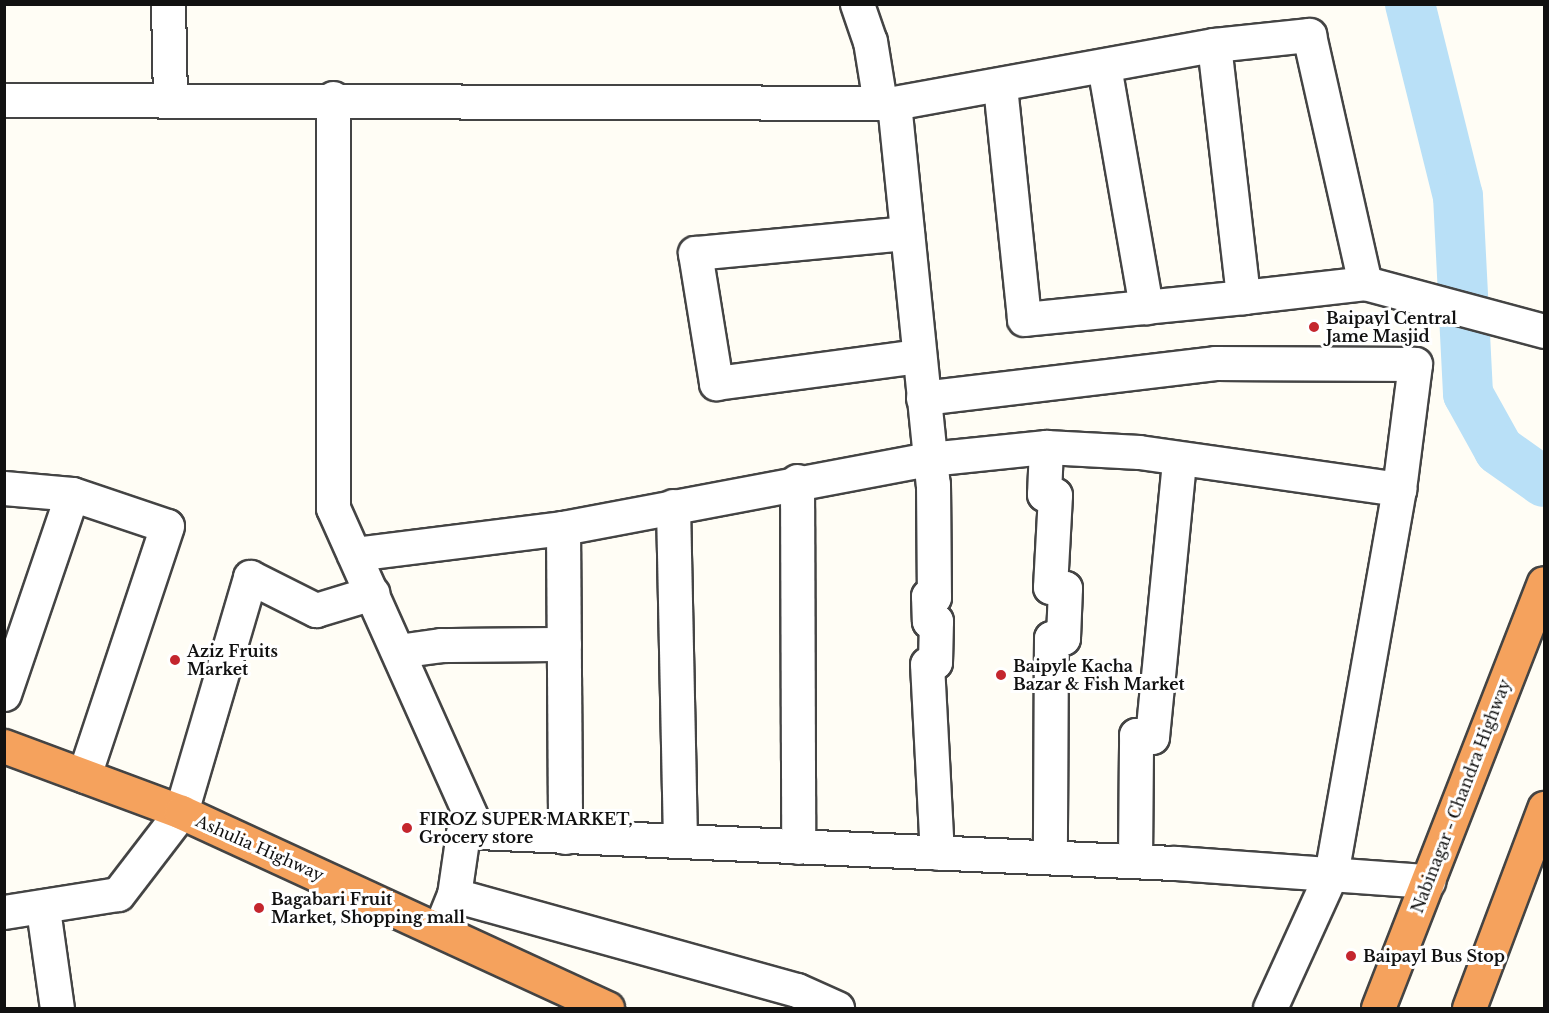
<!DOCTYPE html>
<style>
body{margin:0}
#map{position:relative;width:1549px;height:1013px;overflow:hidden;background:#fffdf5;font-family:"Libre Baskerville",serif}
div>[style]{position:absolute}
.canal>*{height:50px;margin:-25px;padding:0 25px;transform-origin:25px;border-radius:25px;background:#b9e0f7}
.roads{filter:drop-shadow(2px 0 #444) drop-shadow(-2px 0 #444) drop-shadow(0 2px #444) drop-shadow(0 -2px #444)}
.minor>*{height:33px;margin:-16.5px;padding:0 16.5px;transform-origin:16.5px;border-radius:16.5px;background:#fff}
.highway>*{height:33px;margin:-16.5px;padding:0 16.5px;transform-origin:16.5px;border-radius:16.5px;background:#f5a25d}
.dots>*{width:16px;height:16px;translate:-50% -50%;box-sizing:border-box;border:3px solid #fff;border-radius:50%}
span{translate:-50% -50%;white-space:nowrap;text-align:center;line-height:1.15;-webkit-text-stroke:6px #fff;paint-order:stroke}
.poi-label{font-size:16px;color:#111;font-weight:700}
.left{translate:0 -50%;text-align:left}
.street-label{font-size:16px;color:#111}
.frame{position:absolute;inset:0;border:6px solid #111;pointer-events:none}
</style>
<div id="map">
<div class="canal">
<i style="left:1410px;top:4px;width:198px;rotate:76deg"></i>
<i style="left:1458px;top:196px;width:198px;rotate:87.1deg"></i>
<i style="left:1468px;top:394px;width:64px;rotate:61deg"></i>
<i style="left:1499px;top:450px;width:55px;rotate:35.4deg"></i>
</div>
<div class="roads">
<div class="minor">
<i style="left:168px;top:4px;width:94px;rotate:88.8deg"></i>
<i style="left:857px;top:4px;width:39px;rotate:71deg"></i>
<i style="left:870px;top:41px;width:63px;rotate:80.8deg"></i>
<i style="left:1214px;top:45px;width:254px;rotate:83.4deg"></i>
<i style="left:1243px;top:297px;width:123px;rotate:-6.5deg"></i>
<i style="left:1365px;top:283px;width:185px;rotate:15deg"></i>
<i style="left:1104px;top:66px;width:245px;rotate:80.1deg"></i>
<i style="left:1000px;top:86px;width:234px;rotate:84.1deg"></i>
<i style="left:1024px;top:319px;width:220px;rotate:-5.7deg"></i>
<i style="left:333px;top:98px;width:410px;rotate:90deg"></i>
<i style="left:333px;top:508px;width:355px;rotate:65.9deg"></i>
<i style="left:4px;top:100px;width:890px;rotate:0.19deg"></i>
<i style="left:894px;top:103px;width:325px;rotate:-10.3deg"></i>
<i style="left:1214px;top:45px;width:96px;rotate:-6deg"></i>
<i style="left:1309px;top:35px;width:254px;rotate:77.3deg"></i>
<i style="left:894px;top:103px;width:383px;rotate:84.2deg"></i>
<i style="left:933px;top:484px;width:113px;rotate:89.5deg"></i>
<i style="left:934px;top:597px;width:6px;rotate:-171deg"></i>
<i style="left:928px;top:596px;width:25px;rotate:88deg"></i>
<i style="left:929px;top:621px;width:7px"></i>
<i style="left:936px;top:621px;width:41px;rotate:91.4deg"></i>
<i style="left:935px;top:662px;width:8px;rotate:166deg"></i>
<i style="left:927px;top:664px;width:189px;rotate:87deg"></i>
<i style="left:907px;top:233px;width:213px;rotate:174.6deg"></i>
<i style="left:695px;top:253px;width:132px;rotate:80.8deg"></i>
<i style="left:716px;top:383px;width:205px;rotate:-7.6deg"></i>
<i style="left:923px;top:398px;width:294px;rotate:-6.8deg"></i>
<i style="left:1215px;top:363px;width:200px;rotate:0.3deg"></i>
<i style="left:1415px;top:364px;width:126px;rotate:97.3deg"></i>
<i style="left:1046px;top:447px;width:47px;rotate:92.4deg"></i>
<i style="left:1044px;top:494px;width:11px;rotate:5deg"></i>
<i style="left:1055px;top:495px;width:92px;rotate:93.1deg"></i>
<i style="left:1050px;top:587px;width:15px;rotate:4deg"></i>
<i style="left:1065px;top:588px;width:50px;rotate:92.3deg"></i>
<i style="left:1063px;top:638px;width:12px;rotate:180deg"></i>
<i style="left:1051px;top:638px;width:219px;rotate:90.3deg"></i>
<i style="left:797px;top:481px;width:366px;rotate:89.8deg"></i>
<i style="left:4px;top:488px;width:68px;rotate:5deg"></i>
<i style="left:673px;top:506px;width:335px;rotate:88.8deg"></i>
<i style="left:563px;top:528px;width:309px;rotate:89.6deg"></i>
<i style="left:354px;top:554px;width:211px;rotate:-7.1deg"></i>
<i style="left:563px;top:528px;width:372px;rotate:-10.7deg"></i>
<i style="left:929px;top:459px;width:118px;rotate:-5.9deg"></i>
<i style="left:1046px;top:447px;width:93px;rotate:3.1deg"></i>
<i style="left:1139px;top:452px;width:263px;rotate:8.1deg"></i>
<i style="left:1399px;top:489px;width:391px;rotate:100deg"></i>
<i style="left:1331px;top:874px;width:147px;rotate:114.5deg"></i>
<i style="left:398px;top:651px;width:43px;rotate:-7.9deg"></i>
<i style="left:441px;top:645px;width:123px;rotate:-0.5deg"></i>
<i style="left:4px;top:694px;width:211px;rotate:-71.2deg"></i>
<i style="left:72px;top:494px;width:100px;rotate:18.6deg"></i>
<i style="left:167px;top:526px;width:263px;rotate:108.4deg"></i>
<i style="left:1135px;top:861px;width:126px;rotate:-89.5deg"></i>
<i style="left:1136px;top:735px;width:16px;rotate:7deg"></i>
<i style="left:1152px;top:737px;width:278px;rotate:-84.4deg"></i>
<i style="left:454px;top:895px;width:356px;rotate:15.5deg"></i>
<i style="left:797px;top:990px;width:44px;rotate:24.2deg"></i>
<i style="left:43px;top:909px;width:100px;rotate:82deg"></i>
<i style="left:4px;top:912px;width:115px;rotate:-9deg"></i>
<i style="left:118px;top:894px;width:103px;rotate:-52.5deg"></i>
<i style="left:181px;top:812px;width:245px;rotate:-73.6deg"></i>
<i style="left:250px;top:577px;width:74px;rotate:26.6deg"></i>
<i style="left:316px;top:610px;width:59px;rotate:-16.9deg"></i>
<i style="left:440px;top:929px;width:37px;rotate:-68deg"></i>
<i style="left:454px;top:895px;width:63px;rotate:-81.7deg"></i>
<i style="left:463px;top:833px;width:15px;rotate:-4deg"></i>
<i style="left:478px;top:832px;width:698px;rotate:2.55deg"></i>
<i style="left:1175px;top:863px;width:254px;rotate:4.1deg"></i>
</div>
<div class="highway">
<i style="left:4px;top:746px;width:189px;rotate:20.4deg"></i>
<i style="left:181px;top:812px;width:469px;rotate:24.7deg"></i>
<i style="left:1378px;top:1008px;width:456px;rotate:-68.7deg"></i>
<i style="left:1469px;top:1008px;width:214px;rotate:-69.4deg"></i>
</div>
</div>
<div class="dots">
<i style="left:1314px;top:327px;background:#c4262e"></i>
<i style="left:175px;top:660px;background:#c4262e"></i>
<i style="left:1001px;top:675px;background:#c4262e"></i>
<i style="left:407px;top:828px;background:#c4262e"></i>
<i style="left:259px;top:908px;background:#c4262e"></i>
<i style="left:1351px;top:956px;background:#c4262e"></i>
</div>
<div class="poi-label">
<span class="left" style="left:1326px;top:327px">Baipayl Central<br>Jame Masjid</span>
<span class="left" style="left:187px;top:660px">Aziz Fruits<br>Market</span>
<span class="left" style="left:1013px;top:675px">Baipyle Kacha<br>Bazar &amp; Fish Market</span>
<span class="left" style="left:419px;top:828px">FIROZ SUPER MARKET,<br>Grocery store</span>
<span class="left" style="left:271px;top:908px">Bagabari Fruit<br>Market, Shopping mall</span>
<span class="left" style="left:1363px;top:956px">Baipayl Bus Stop</span>
</div>
<div class="street-label">
<span style="left:1461px;top:796px;rotate:-69deg">Nabinagar - Chandra Highway</span>
<span style="left:260px;top:848px;rotate:24deg">Ashulia Highway</span>
</div>
<div class="frame"></div>
</div>
